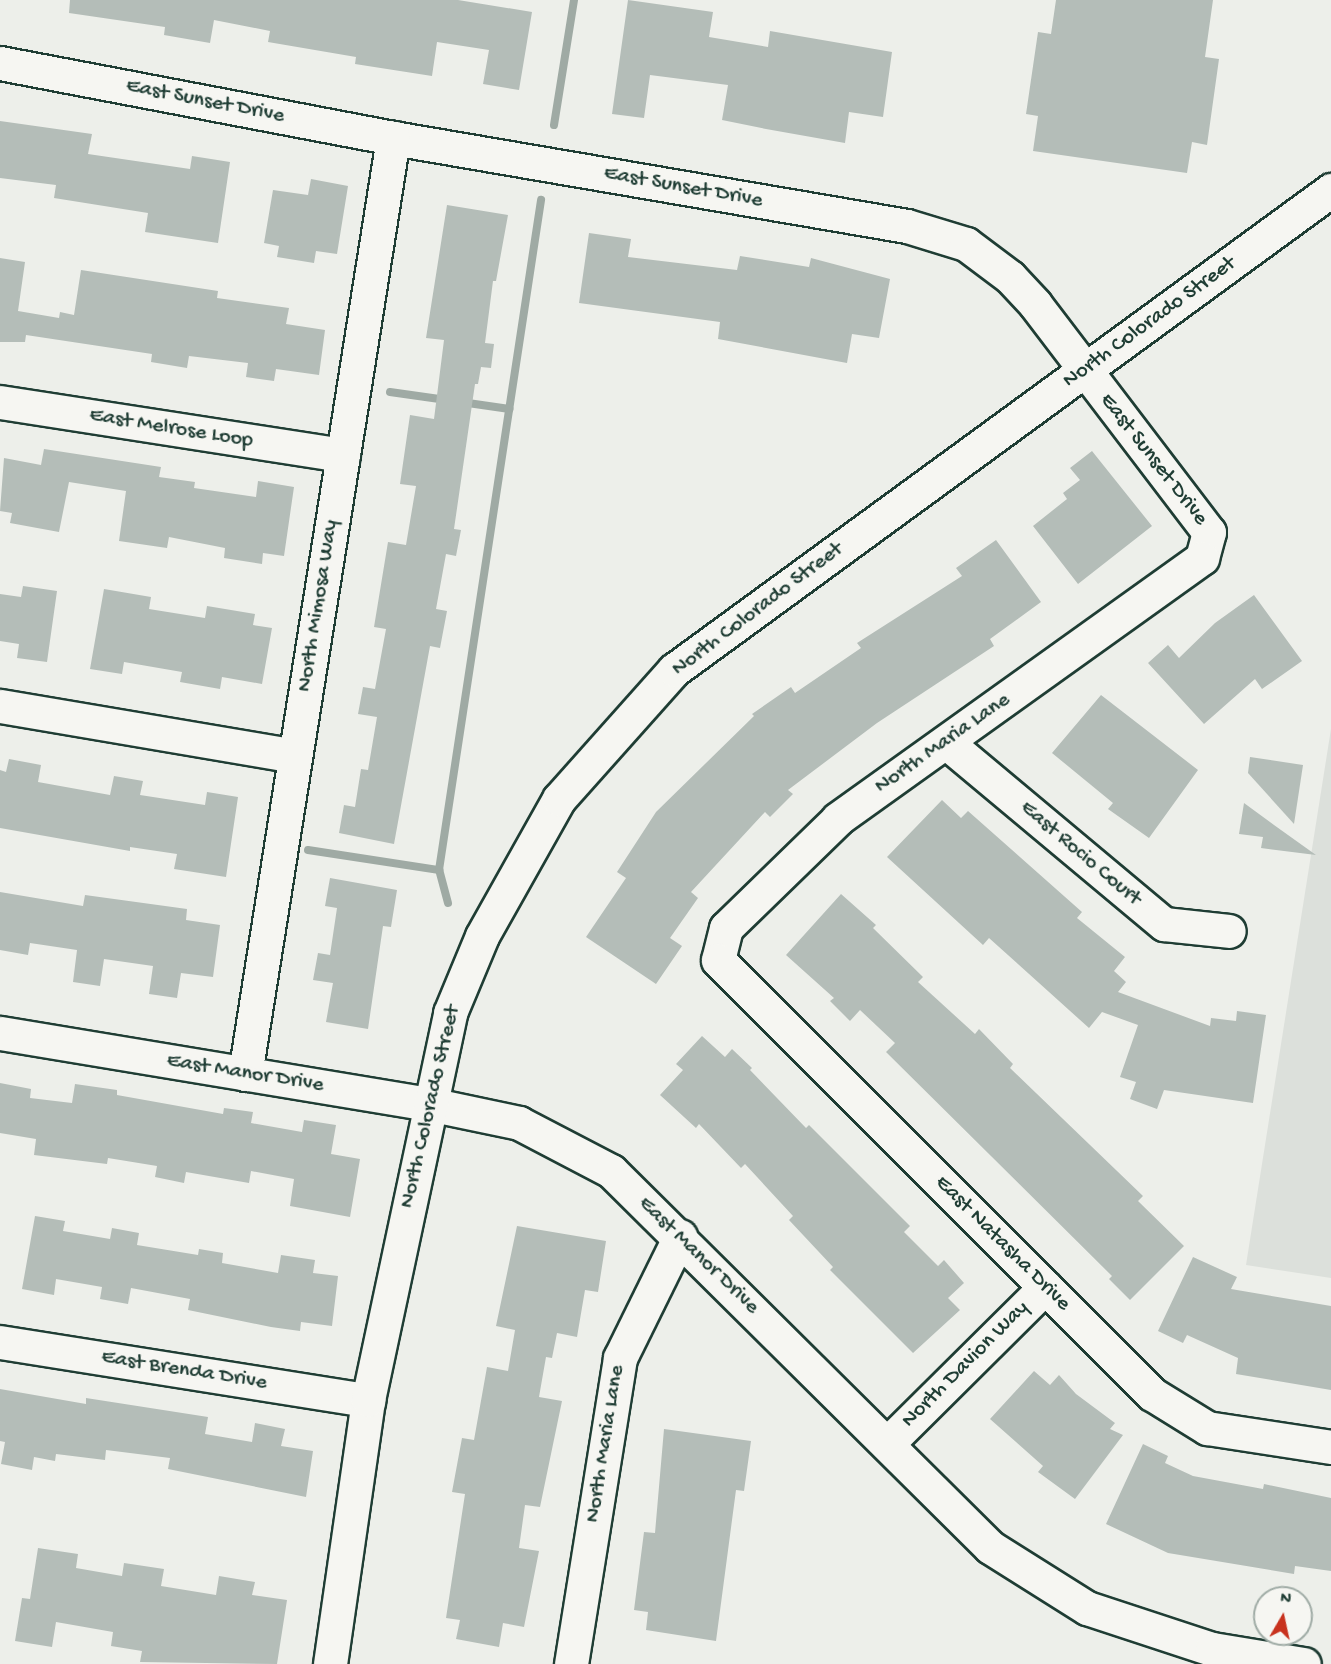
<!DOCTYPE html>
<style>
body{margin:0}
#map{position:relative;width:1331px;height:1664px;overflow:hidden;background:#edefea;font-family:"Gochi Hand",sans-serif}
div>[style]{position:absolute}
.built>*{inset:0;background:#dce0db}
.stream>*{height:8px;margin:-4px;padding:0 4px;transform-origin:4px;border-radius:4px;background:#9faaa4}
.building>*{inset:0;background:#b4bdb8}
.roads{filter:drop-shadow(2px 0 #1f3d34) drop-shadow(-2px 0 #1f3d34) drop-shadow(0 2px #1f3d34) drop-shadow(0 -2px #1f3d34)}
.minor>*{height:33px;margin:-16.5px;padding:0 16.5px;transform-origin:16.5px;border-radius:16.5px;background:#f6f6f2}
span{translate:-50% -50%;white-space:nowrap;text-align:center;line-height:1.15;-webkit-text-stroke:4.5px #f6f6f2;paint-order:stroke}
.street-label{font-size:22px;color:#1f3d34}
.north{position:absolute;left:1253px;top:1586px;width:60px;height:60px;box-sizing:border-box;background:#f6f6f2;border:2px solid #a0aca6;border-radius:50%;rotate:9deg;font-size:16px;font-weight:700;line-height:24px;text-align:center;color:#1f3d34}
.north::after{content:'';display:block;margin:auto;width:21px;height:27px;background:#c8321e;clip-path:polygon(50% 0,100% 100%,50% 72%,0 100%)}
</style>
<div id="map">
<div class="built">
<i style="clip-path:polygon(1331px 729px,1331px 1278px,1246px 1265px)"></i>
</div>
<div class="stream">
<i style="left:554px;top:125px;width:127px;rotate:-80.9deg"></i>
<i style="left:390px;top:392px;width:57px;rotate:8.1deg"></i>
<i style="left:461px;top:402px;width:49px;rotate:8.3deg"></i>
<i style="left:308px;top:850px;width:133px;rotate:8.7deg"></i>
<i style="left:448px;top:903px;width:34px;rotate:-105deg"></i>
<i style="left:439px;top:870px;width:678px;rotate:-81.34deg"></i>
</div>
<div class="building">
<i style="clip-path:polygon(70px 0,458px 0,532px 12px,519px 90px,483px 84px,489px 50px,437px 42px,432px 76px,355px 64px,356px 57px,268px 42px,270px 31px,214px 20px,210px 43px,164px 35px,165px 27px,69px 13px)"></i>
<i style="clip-path:polygon(628px 0,713px 12px,709px 37px,768px 47px,770px 31px,892px 52px,883px 117px,849px 112px,845px 143px,766px 129px,722px 120px,728px 85px,650px 75px,644px 118px,612px 114px)"></i>
<i style="clip-path:polygon(1056px 0,1213px 0,1205px 57px,1219px 59px,1207px 145px,1192px 142px,1187px 173px,1033px 151px,1038px 116px,1026px 114px,1038px 32px,1051px 34px)"></i>
<i style="clip-path:polygon(0 121px,92px 134px,88px 154px,190px 169px,192px 156px,230px 162px,218px 243px,145px 232px,148px 213px,54px 198px,56px 185px,0 178px)"></i>
<i style="clip-path:polygon(311px 179px,348px 186px,337px 254px,316px 251px,314px 263px,277px 257px,279px 246px,264px 243px,273px 190px,308px 195px)"></i>
<i style="clip-path:polygon(447px 205px,508px 215px,496px 281px,493px 281px,485px 343px,494px 344px,491px 368px,481px 367px,478px 384px,475px 384px,454px 529px,461px 530px,456px 556px,446px 554px,436px 609px,447px 611px,440px 648px,430px 646px,394px 844px,339px 833px,344px 805px,355px 807px,361px 769px,368px 770px,377px 717px,358px 714px,363px 687px,375px 689px,386px 629px,374px 627px,388px 542px,406px 545px,416px 486px,400px 484px,410px 415px,434px 419px,444px 340px,426px 338px)"></i>
<i style="clip-path:polygon(589px 233px,631px 239px,628px 257px,737px 270px,740px 256px,809px 267px,811px 258px,890px 279px,879px 338px,852px 334px,847px 363px,718px 339px,720px 322px,579px 303px)"></i>
<i style="clip-path:polygon(0 258px,25px 262px,18px 311px,59px 318px,60px 312px,74px 315px,81px 270px,218px 291px,217px 298px,289px 308px,286px 324px,325px 330px,319px 375px,276px 369px,274px 381px,246px 377px,248px 363px,189px 356px,187px 368px,151px 362px,152px 354px,26px 335px,25px 342px,0 342px)"></i>
<i style="clip-path:polygon(44px 449px,161px 467px,159px 477px,195px 482px,194px 488px,256px 497px,258px 481px,294px 487px,284px 556px,263px 553px,262px 564px,224px 558px,225px 548px,169px 537px,167px 548px,119px 541px,126px 491px,69px 482px,59px 532px,10px 523px,12px 513px,0 511px,4px 458px,41px 465px)"></i>
<i style="clip-path:polygon(1092px 451px,1152px 526px,1078px 584px,1033px 526px,1067px 499px,1063px 493px,1080px 480px,1070px 468px)"></i>
<i style="clip-path:polygon(996px 540px,1041px 602px,990px 639px,994px 646px,877px 723px,788px 790px,793px 794px,770px 817px,765px 812px,691px 892px,698px 898px,670px 938px,682px 946px,656px 984px,586px 937px,626px 878px,617px 872px,656px 812px,754px 716px,752px 714px,791px 687px,795px 693px,861px 648px,857px 643px,962px 576px,956px 568px)"></i>
<i style="clip-path:polygon(23px 586px,57px 591px,47px 662px,17px 658px,19px 644px,0 641px,0 594px,21px 597px)"></i>
<i style="clip-path:polygon(104px 589px,151px 597px,149px 609px,205px 618px,207px 606px,255px 614px,253px 625px,272px 628px,262px 684px,222px 677px,220px 689px,180px 682px,182px 672px,124px 662px,122px 674px,90px 669px)"></i>
<i style="clip-path:polygon(1254px 595px,1302px 661px,1262px 689px,1255px 679px,1204px 724px,1148px 663px,1168px 645px,1179px 658px,1215px 623px)"></i>
<i style="clip-path:polygon(1101px 695px,1198px 770px,1149px 838px,1108px 809px,1113px 803px,1052px 753px)"></i>
<i style="clip-path:polygon(1250px 757px,1303px 765px,1294px 824px,1248px 773px)"></i>
<i style="clip-path:polygon(9px 759px,41px 765px,38px 782px,110px 795px,114px 776px,143px 781px,140px 795px,205px 805px,207px 792px,238px 797px,226px 877px,174px 869px,177px 854px,130px 847px,130px 851px,0 828px,0 770px,6px 772px)"></i>
<i style="clip-path:polygon(942px 800px,961px 818px,968px 811px,1082px 912px,1077px 918px,1125px 957px,1114px 971px,1126px 982px,1118px 992px,1210px 1026px,1211px 1018px,1236px 1021px,1237px 1011px,1266px 1015px,1253px 1103px,1164px 1090px,1157px 1109px,1130px 1099px,1136px 1082px,1120px 1077px,1138px 1025px,1102px 1012px,1089px 1028px,989px 938px,983px 945px,887px 857px)"></i>
<i style="clip-path:polygon(1244px 803px,1274px 825px,1316px 855px,1261px 848px,1263px 837px,1239px 834px)"></i>
<i style="clip-path:polygon(330px 878px,397px 890px,391px 927px,383px 926px,368px 1029px,326px 1022px,333px 983px,313px 980px,318px 953px,330px 955px,337px 908px,325px 906px)"></i>
<i style="clip-path:polygon(0 892px,83px 906px,85px 895px,187px 909px,186px 920px,220px 925px,213px 977px,181px 973px,177px 998px,149px 994px,153px 966px,104px 959px,100px 986px,73px 982px,77px 950px,30px 943px,28px 955px,0 950px)"></i>
<i style="clip-path:polygon(841px 894px,876px 925px,873px 928px,923px 977px,918px 982px,975px 1034px,979px 1029px,1013px 1064px,1010px 1068px,1143px 1196px,1138px 1201px,1184px 1246px,1130px 1300px,1109px 1279px,1112px 1276px,886px 1052px,895px 1043px,860px 1010px,850px 1021px,830px 1001px,834px 998px,786px 955px)"></i>
<i style="clip-path:polygon(702px 1036px,725px 1057px,732px 1049px,752px 1068px,750px 1070px,806px 1128px,809px 1125px,910px 1226px,904px 1232px,938px 1266px,944px 1260px,964px 1283px,948px 1298px,960px 1310px,913px 1353px,830px 1270px,833px 1267px,789px 1220px,793px 1216px,745px 1164px,741px 1168px,699px 1124px,696px 1128px,660px 1095px,683px 1070px,676px 1064px)"></i>
<i style="clip-path:polygon(0 1083px,31px 1089px,30px 1098px,72px 1103px,75px 1084px,117px 1090px,117px 1095px,223px 1114px,224px 1108px,253px 1112px,251px 1123px,302px 1132px,304px 1120px,336px 1125px,331px 1154px,360px 1159px,350px 1217px,290px 1206px,294px 1179px,251px 1171px,249px 1183px,186px 1172px,184px 1183px,155px 1177px,157px 1166px,108px 1158px,107px 1164px,34px 1155px,36px 1139px,0 1133px)"></i>
<i style="clip-path:polygon(35px 1216px,65px 1221px,63px 1231px,110px 1239px,112px 1228px,139px 1233px,137px 1245px,198px 1255px,199px 1249px,223px 1253px,222px 1263px,278px 1273px,281px 1255px,315px 1260px,313px 1273px,338px 1276px,332px 1326px,301px 1322px,300px 1331px,271px 1327px,188px 1310px,190px 1299px,131px 1288px,128px 1304px,100px 1299px,102px 1287px,56px 1279px,54px 1295px,22px 1289px)"></i>
<i style="clip-path:polygon(517px 1226px,606px 1241px,598px 1292px,585px 1290px,577px 1337px,557px 1333px,552px 1358px,546px 1357px,539px 1397px,562px 1401px,540px 1507px,525px 1505px,519px 1548px,539px 1551px,524px 1627px,503px 1623px,499px 1647px,456px 1639px,460px 1620px,446px 1618px,465px 1494px,452px 1492px,462px 1438px,474px 1440px,487px 1367px,508px 1371px,515px 1330px,496px 1326px)"></i>
<i style="clip-path:polygon(1193px 1257px,1237px 1277px,1231px 1289px,1331px 1306px,1331px 1390px,1236px 1374px,1238px 1358px,1187px 1335px,1183px 1343px,1158px 1331px)"></i>
<i style="clip-path:polygon(1034px 1371px,1050px 1385px,1059px 1375px,1076px 1394px,1115px 1423px,1110px 1429px,1123px 1435px,1075px 1499px,1038px 1472px,1043px 1466px,990px 1419px)"></i>
<i style="clip-path:polygon(0 1389px,86px 1404px,86px 1398px,208px 1417px,205px 1434px,252px 1442px,255px 1423px,285px 1429px,281px 1446px,313px 1451px,306px 1497px,168px 1469px,170px 1458px,106px 1450px,105px 1460px,56px 1454px,55px 1461px,34px 1457px,32px 1470px,1px 1464px,5px 1442px,0 1441px)"></i>
<i style="clip-path:polygon(664px 1429px,751px 1441px,744px 1491px,736px 1490px,716px 1641px,646px 1630px,648px 1612px,634px 1610px,644px 1532px,655px 1533px)"></i>
<i style="clip-path:polygon(1143px 1444px,1168px 1456px,1165px 1463px,1193px 1476px,1263px 1489px,1264px 1484px,1331px 1498px,1331px 1571px,1295px 1566px,1294px 1574px,1168px 1553px,1106px 1524px)"></i>
<i style="clip-path:polygon(38px 1548px,78px 1554px,76px 1568px,122px 1576px,124px 1563px,164px 1569px,161px 1586px,216px 1595px,219px 1576px,255px 1582px,252px 1595px,287px 1600px,277px 1664px,140px 1662px,142px 1651px,111px 1646px,113px 1632px,56px 1622px,52px 1647px,15px 1641px,22px 1598px,30px 1599px)"></i>
</div>
<div class="roads">
<div class="minor">
<i style="left:0;top:63px;width:400px;rotate:10.8deg"></i>
<i style="left:393px;top:138px;width:521px;rotate:9.72deg"></i>
<i style="left:907px;top:226px;width:62px;rotate:17deg"></i>
<i style="left:966px;top:244px;width:55px;rotate:36.9deg"></i>
<i style="left:1010px;top:277px;width:37px;rotate:47deg"></i>
<i style="left:1035px;top:304px;width:287px;rotate:52.7deg"></i>
<i style="left:1209px;top:532px;width:27px;rotate:105deg"></i>
<i style="left:1202px;top:558px;width:448px;rotate:144.4deg"></i>
<i style="left:838px;top:819px;width:156px;rotate:135.8deg"></i>
<i style="left:726px;top:928px;width:33px;rotate:104deg"></i>
<i style="left:718px;top:960px;width:614px;rotate:45deg"></i>
<i style="left:1152px;top:1394px;width:65px;rotate:31.7deg"></i>
<i style="left:1207px;top:1428px;width:125px;rotate:8.7deg"></i>
<i style="left:0;top:402px;width:347px;rotate:8.8deg"></i>
<i style="left:0;top:706px;width:299px;rotate:9.6deg"></i>
<i style="left:946px;top:742px;width:284px;rotate:39.9deg"></i>
<i style="left:1164px;top:924px;width:65px;rotate:6.1deg"></i>
<i style="left:0;top:1033px;width:435px;rotate:9.4deg"></i>
<i style="left:429px;top:1104px;width:92px;rotate:11.9deg"></i>
<i style="left:519px;top:1123px;width:104px;rotate:27.6deg"></i>
<i style="left:611px;top:1171px;width:534px;rotate:44.77deg"></i>
<i style="left:990px;top:1547px;width:115px;rotate:32.2deg"></i>
<i style="left:1087px;top:1608px;width:132px;rotate:18.2deg"></i>
<i style="left:1212px;top:1649px;width:93px;rotate:9.3deg"></i>
<i style="left:245px;top:1074px;width:948px;rotate:-81.01deg"></i>
<i style="left:0;top:1342px;width:373px;rotate:9deg"></i>
<i style="left:887px;top:1444px;width:223px;rotate:-44.8deg"></i>
<i style="left:330px;top:1664px;width:267px;rotate:-81.8deg"></i>
<i style="left:368px;top:1400px;width:396px;rotate:-78deg"></i>
<i style="left:450px;top:1013px;width:83px;rotate:-67.4deg"></i>
<i style="left:482px;top:936px;width:157px;rotate:-60.7deg"></i>
<i style="left:559px;top:799px;width:173px;rotate:-48.3deg"></i>
<i style="left:674px;top:670px;width:814px;rotate:-36.15deg"></i>
<i style="left:571px;top:1664px;width:310px;rotate:-80.9deg"></i>
<i style="left:620px;top:1358px;width:136px;rotate:-63.8deg"></i>
</div>
</div>
<div class="street-label">
<span style="left:205px;top:102px;rotate:11deg">East Sunset Drive</span>
<span style="left:683px;top:188px;rotate:10deg">East Sunset Drive</span>
<span style="left:1150px;top:323px;rotate:-36deg">North Colorado Street</span>
<span style="left:171px;top:429px;rotate:9deg">East Melrose Loop</span>
<span style="left:1153px;top:460px;rotate:52deg">East Sunset Drive</span>
<span style="left:319px;top:606px;rotate:-81deg">North Mimosa Way</span>
<span style="left:758px;top:610px;rotate:-37deg">North Colorado Street</span>
<span style="left:943px;top:744px;rotate:-35deg">North Maria Lane</span>
<span style="left:1080px;top:854px;rotate:40deg">East Rocio Court</span>
<span style="left:245px;top:1074px;rotate:9deg">East Manor Drive</span>
<span style="left:431px;top:1107px;rotate:-77deg">North Colorado Street</span>
<span style="left:1002px;top:1244px;rotate:45deg">East Natasha Drive</span>
<span style="left:698px;top:1256px;rotate:44deg">East Manor Drive</span>
<span style="left:966px;top:1365px;rotate:-45deg">North Davion Way</span>
<span style="left:184px;top:1371px;rotate:9deg">East Brenda Drive</span>
<span style="left:606px;top:1444px;rotate:-81deg">North Maria Lane</span>
</div>
<div class="north">N</div>
</div>
